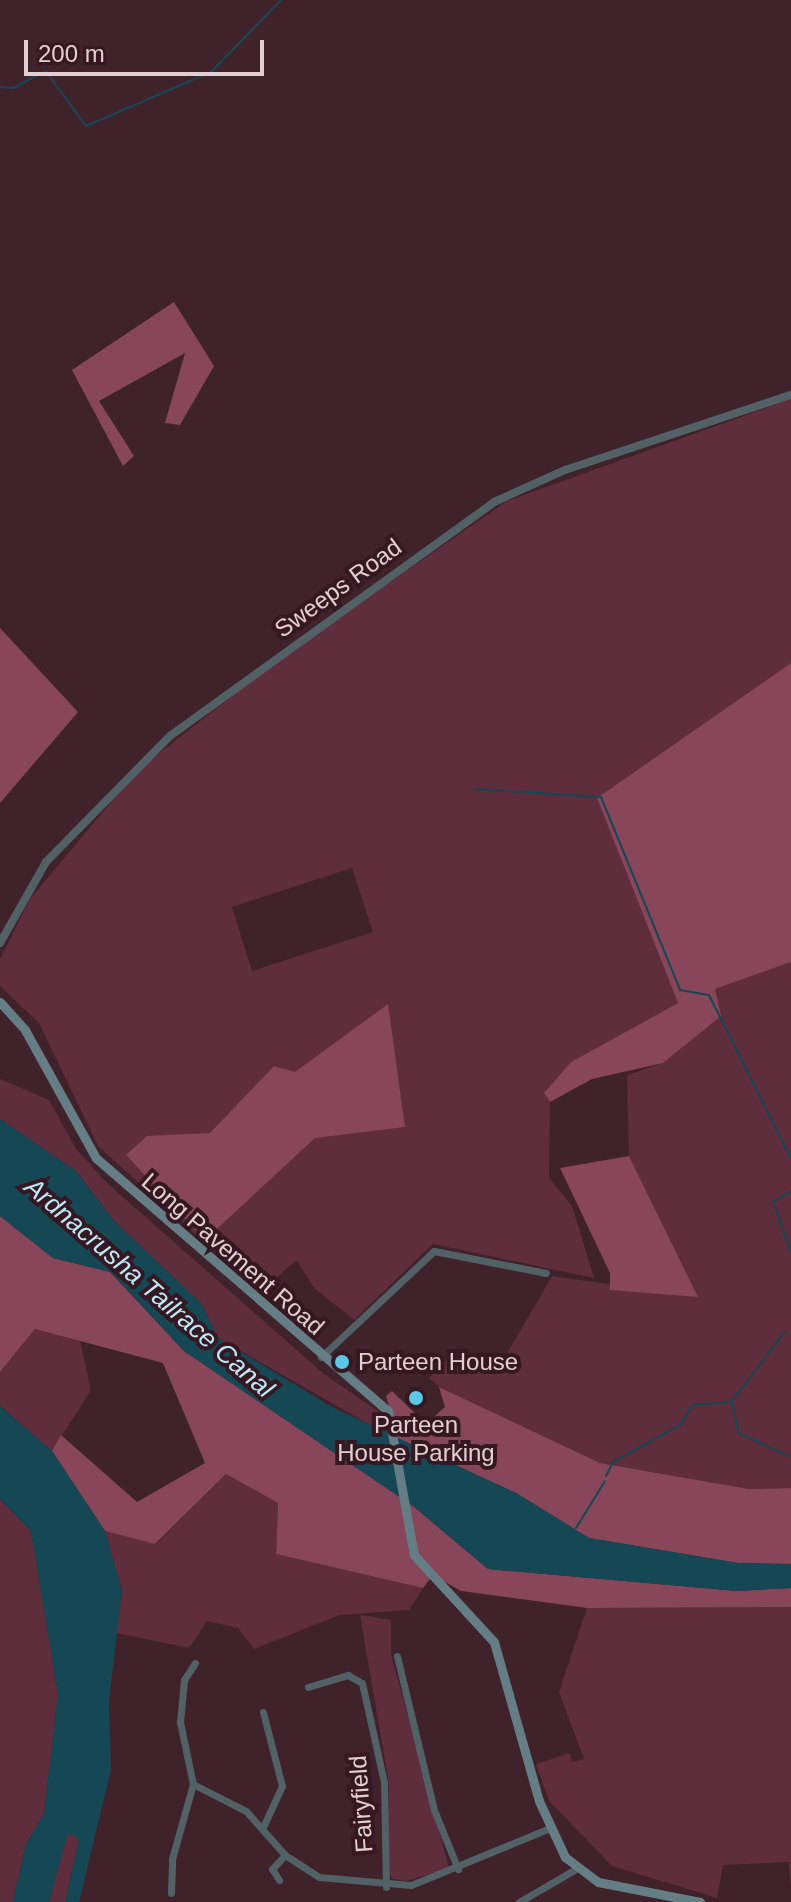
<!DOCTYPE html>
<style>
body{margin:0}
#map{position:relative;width:791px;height:1902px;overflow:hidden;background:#40222b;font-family:Helvetica,sans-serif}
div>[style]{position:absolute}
.green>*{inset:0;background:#5f2d3c}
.forest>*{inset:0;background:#88465a}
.water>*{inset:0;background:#164754}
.stream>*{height:2px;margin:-1px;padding:0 1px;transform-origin:1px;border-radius:1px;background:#164754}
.minor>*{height:7px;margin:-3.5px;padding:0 3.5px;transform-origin:3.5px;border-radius:3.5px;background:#516166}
.tertiary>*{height:8px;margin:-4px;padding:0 4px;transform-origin:4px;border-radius:4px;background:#516166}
.secondary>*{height:9px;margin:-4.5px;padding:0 4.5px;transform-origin:4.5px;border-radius:4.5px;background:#657e86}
.dots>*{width:22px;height:22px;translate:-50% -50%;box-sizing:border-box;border:4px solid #351821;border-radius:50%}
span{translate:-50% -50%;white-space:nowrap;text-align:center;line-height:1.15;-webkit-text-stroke:8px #351821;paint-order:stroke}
.street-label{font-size:24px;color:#e3cfd3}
.poi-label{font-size:24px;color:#e3cfd3}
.left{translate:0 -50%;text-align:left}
.water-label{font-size:26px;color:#bde9f7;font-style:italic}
.scale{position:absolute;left:24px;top:40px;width:240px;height:36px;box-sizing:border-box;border:4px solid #e3cfd3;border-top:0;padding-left:10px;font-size:24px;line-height:28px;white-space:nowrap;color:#e3cfd3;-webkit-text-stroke:6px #351821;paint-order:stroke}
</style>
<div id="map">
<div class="green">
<i style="clip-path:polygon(evenodd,791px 399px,791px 663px,597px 798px,678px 1003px,571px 1062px,544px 1093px,550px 1102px,549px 1178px,572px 1206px,594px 1278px,433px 1244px,354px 1320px,314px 1288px,297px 1260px,259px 1292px,98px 1146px,39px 1023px,0 986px,0 959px,30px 899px,138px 770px,273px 664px,507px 501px,791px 399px,352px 868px,373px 932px,252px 971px,232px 907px,352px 868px)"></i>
<i style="clip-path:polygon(791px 962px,791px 1488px,749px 1489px,600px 1463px,439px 1387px,429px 1378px,452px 1354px,497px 1371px,552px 1276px,698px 1297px,629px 1156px,627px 1075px,663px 1063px,715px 989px)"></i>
<i style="clip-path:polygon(0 1079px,49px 1100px,76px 1149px,107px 1183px,324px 1374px,382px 1414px,391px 1437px,218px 1338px,201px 1303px,115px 1222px,76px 1171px,0 1119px)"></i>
<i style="clip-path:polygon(35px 1329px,80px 1341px,91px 1390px,52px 1451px,0 1406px,0 1372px)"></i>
<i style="clip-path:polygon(226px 1474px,278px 1503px,276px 1554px,423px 1588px,409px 1610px,339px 1615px,254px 1649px,238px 1628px,207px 1621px,189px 1648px,116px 1633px,122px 1591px,105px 1531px,156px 1544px)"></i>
<i style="clip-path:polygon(0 1499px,31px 1530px,58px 1694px,44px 1814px,26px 1844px,13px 1902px,0 1902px)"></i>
<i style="clip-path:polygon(791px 1607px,791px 1887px,789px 1862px,723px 1865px,717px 1898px,612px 1866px,549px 1801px,536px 1764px,570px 1753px,572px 1762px,584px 1759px,559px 1692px,587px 1608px)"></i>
<i style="clip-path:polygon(360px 1615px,391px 1620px,391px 1654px,449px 1868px,406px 1881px,392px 1879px,388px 1869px,389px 1784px)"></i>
<i style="clip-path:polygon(67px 1832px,79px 1839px,65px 1902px,49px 1902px)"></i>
</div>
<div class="forest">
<i style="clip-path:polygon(174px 302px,214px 366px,180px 425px,165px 423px,185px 353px,99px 401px,134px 456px,123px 466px,72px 370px)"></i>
<i style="clip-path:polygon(0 628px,78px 712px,0 803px)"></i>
<i style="clip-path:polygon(791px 663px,791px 962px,715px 989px,721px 1016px,663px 1063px,592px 1079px,550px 1102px,544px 1093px,571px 1062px,678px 1003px,597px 798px)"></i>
<i style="clip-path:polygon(388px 1004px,405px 1127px,315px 1138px,205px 1240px,126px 1155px,147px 1136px,210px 1133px,274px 1066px,295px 1072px)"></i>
<i style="clip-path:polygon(629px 1156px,698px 1297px,610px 1290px,610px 1273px,560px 1168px)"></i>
<i style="clip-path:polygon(0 1216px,53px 1258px,110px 1272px,184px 1351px,413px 1506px,488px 1569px,737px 1591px,791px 1588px,791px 1607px,587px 1608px,461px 1591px,433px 1575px,423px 1588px,276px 1554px,278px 1503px,226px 1474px,155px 1544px,105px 1531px,52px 1451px,61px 1435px,137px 1502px,205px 1463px,163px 1363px,35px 1329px,0 1372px)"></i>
<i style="clip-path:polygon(439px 1387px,600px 1463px,749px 1489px,791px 1488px,791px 1564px,738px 1563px,589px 1538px,516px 1493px,399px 1440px,386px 1396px,392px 1391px,426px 1424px,445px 1407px)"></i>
</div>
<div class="water">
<i style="clip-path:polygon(0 1119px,76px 1171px,115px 1222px,201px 1303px,218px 1338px,334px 1408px,516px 1493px,589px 1538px,738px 1563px,791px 1564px,791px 1588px,737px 1591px,488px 1569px,413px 1506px,184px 1351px,111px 1272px,53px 1258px,0 1216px)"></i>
<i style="clip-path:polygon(0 1406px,52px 1451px,105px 1531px,122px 1591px,109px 1701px,111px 1770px,79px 1902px,65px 1902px,79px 1839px,68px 1833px,49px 1902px,13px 1902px,26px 1844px,44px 1814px,58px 1694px,31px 1531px,0 1499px)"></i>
</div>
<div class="stream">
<i style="left:0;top:87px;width:13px;rotate:4deg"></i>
<i style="left:13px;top:88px;width:37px;rotate:-27deg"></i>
<i style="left:46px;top:71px;width:68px;rotate:54deg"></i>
<i style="left:86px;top:126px;width:136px;rotate:-23.4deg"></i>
<i style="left:211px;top:72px;width:100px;rotate:-45.8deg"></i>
<i style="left:474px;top:789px;width:127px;rotate:3.6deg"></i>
<i style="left:601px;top:797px;width:209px;rotate:67.7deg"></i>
<i style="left:680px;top:990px;width:29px;rotate:10deg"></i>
<i style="left:709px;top:995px;width:183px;rotate:63.4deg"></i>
<i style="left:791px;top:1191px;width:21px;rotate:149deg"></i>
<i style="left:773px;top:1202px;width:53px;rotate:70.2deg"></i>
<i style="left:732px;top:1401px;width:87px;rotate:-52.5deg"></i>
<i style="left:732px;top:1403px;width:31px;rotate:77deg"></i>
<i style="left:739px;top:1433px;width:57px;rotate:24.8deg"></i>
<i style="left:606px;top:1476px;width:16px;rotate:-63deg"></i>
<i style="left:613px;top:1462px;width:77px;rotate:-28.9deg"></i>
<i style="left:680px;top:1425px;width:24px;rotate:-57deg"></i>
<i style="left:693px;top:1405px;width:38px;rotate:-5deg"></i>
<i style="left:576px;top:1528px;width:55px;rotate:-58.3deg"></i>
</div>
<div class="minor">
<i style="left:321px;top:1357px;width:155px;rotate:-43.2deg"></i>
<i style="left:434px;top:1251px;width:114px;rotate:11.1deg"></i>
<i style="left:397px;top:1656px;width:158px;rotate:76.5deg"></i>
<i style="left:434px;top:1810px;width:64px;rotate:67.9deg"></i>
<i style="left:195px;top:1663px;width:20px;rotate:123deg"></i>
<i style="left:184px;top:1680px;width:42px;rotate:95.4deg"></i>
<i style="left:180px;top:1722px;width:63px;rotate:78.2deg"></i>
<i style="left:193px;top:1784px;width:59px;rotate:27deg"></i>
<i style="left:246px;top:1811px;width:59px;rotate:48.4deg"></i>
<i style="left:285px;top:1855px;width:40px;rotate:32.9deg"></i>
<i style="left:319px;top:1877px;width:92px;rotate:5deg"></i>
<i style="left:411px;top:1885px;width:150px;rotate:-22.3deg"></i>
<i style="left:308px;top:1687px;width:42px;rotate:-16.7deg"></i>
<i style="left:348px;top:1675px;width:16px;rotate:30deg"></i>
<i style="left:362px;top:1683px;width:101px;rotate:77.5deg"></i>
<i style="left:384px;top:1782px;width:105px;rotate:88.9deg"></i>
<i style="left:263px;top:1712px;width:76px;rotate:75.6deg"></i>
<i style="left:282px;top:1786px;width:43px;rotate:114.8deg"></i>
<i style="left:279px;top:1880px;width:13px;rotate:-122deg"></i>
<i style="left:272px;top:1869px;width:19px;rotate:-47deg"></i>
<i style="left:171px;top:1893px;width:34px;rotate:-88deg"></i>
<i style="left:172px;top:1859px;width:78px;rotate:-74.4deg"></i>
<i style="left:519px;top:1902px;width:66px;rotate:-30.1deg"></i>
</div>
<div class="tertiary">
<i style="left:0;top:943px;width:93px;rotate:-60.4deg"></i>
<i style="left:46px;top:862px;width:177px;rotate:-45.5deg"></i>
<i style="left:170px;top:736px;width:400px;rotate:-35.8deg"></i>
<i style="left:494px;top:502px;width:78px;rotate:-24.3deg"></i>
<i style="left:565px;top:470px;width:238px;rotate:-18.4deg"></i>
</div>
<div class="secondary">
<i style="left:0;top:1002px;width:38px;rotate:48deg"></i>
<i style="left:25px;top:1030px;width:146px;rotate:61deg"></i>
<i style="left:96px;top:1158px;width:386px;rotate:40.9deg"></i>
<i style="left:388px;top:1411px;width:146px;rotate:79.8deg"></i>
<i style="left:414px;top:1555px;width:118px;rotate:47.4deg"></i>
<i style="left:494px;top:1642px;width:165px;rotate:74.2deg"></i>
<i style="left:539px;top:1801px;width:62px;rotate:65.1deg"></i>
<i style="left:565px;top:1857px;width:41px;rotate:37.1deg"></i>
<i style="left:598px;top:1882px;width:104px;rotate:11.1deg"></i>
</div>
<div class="dots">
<i style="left:342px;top:1362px;background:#5ac8e6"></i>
<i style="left:416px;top:1398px;background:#5ac8e6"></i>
</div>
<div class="street-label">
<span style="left:338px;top:588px;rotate:-36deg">Sweeps Road</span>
<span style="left:233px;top:1254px;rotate:41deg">Long Pavement Road</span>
<span style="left:361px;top:1804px;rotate:-94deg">Fairyfield</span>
</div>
<div class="poi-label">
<span class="left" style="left:358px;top:1362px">Parteen House</span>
<span style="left:416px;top:1439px">Parteen<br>House Parking</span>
</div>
<div class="water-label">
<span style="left:149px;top:1288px;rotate:41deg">Ardnacrusha Tailrace Canal</span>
</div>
<div class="scale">200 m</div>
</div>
